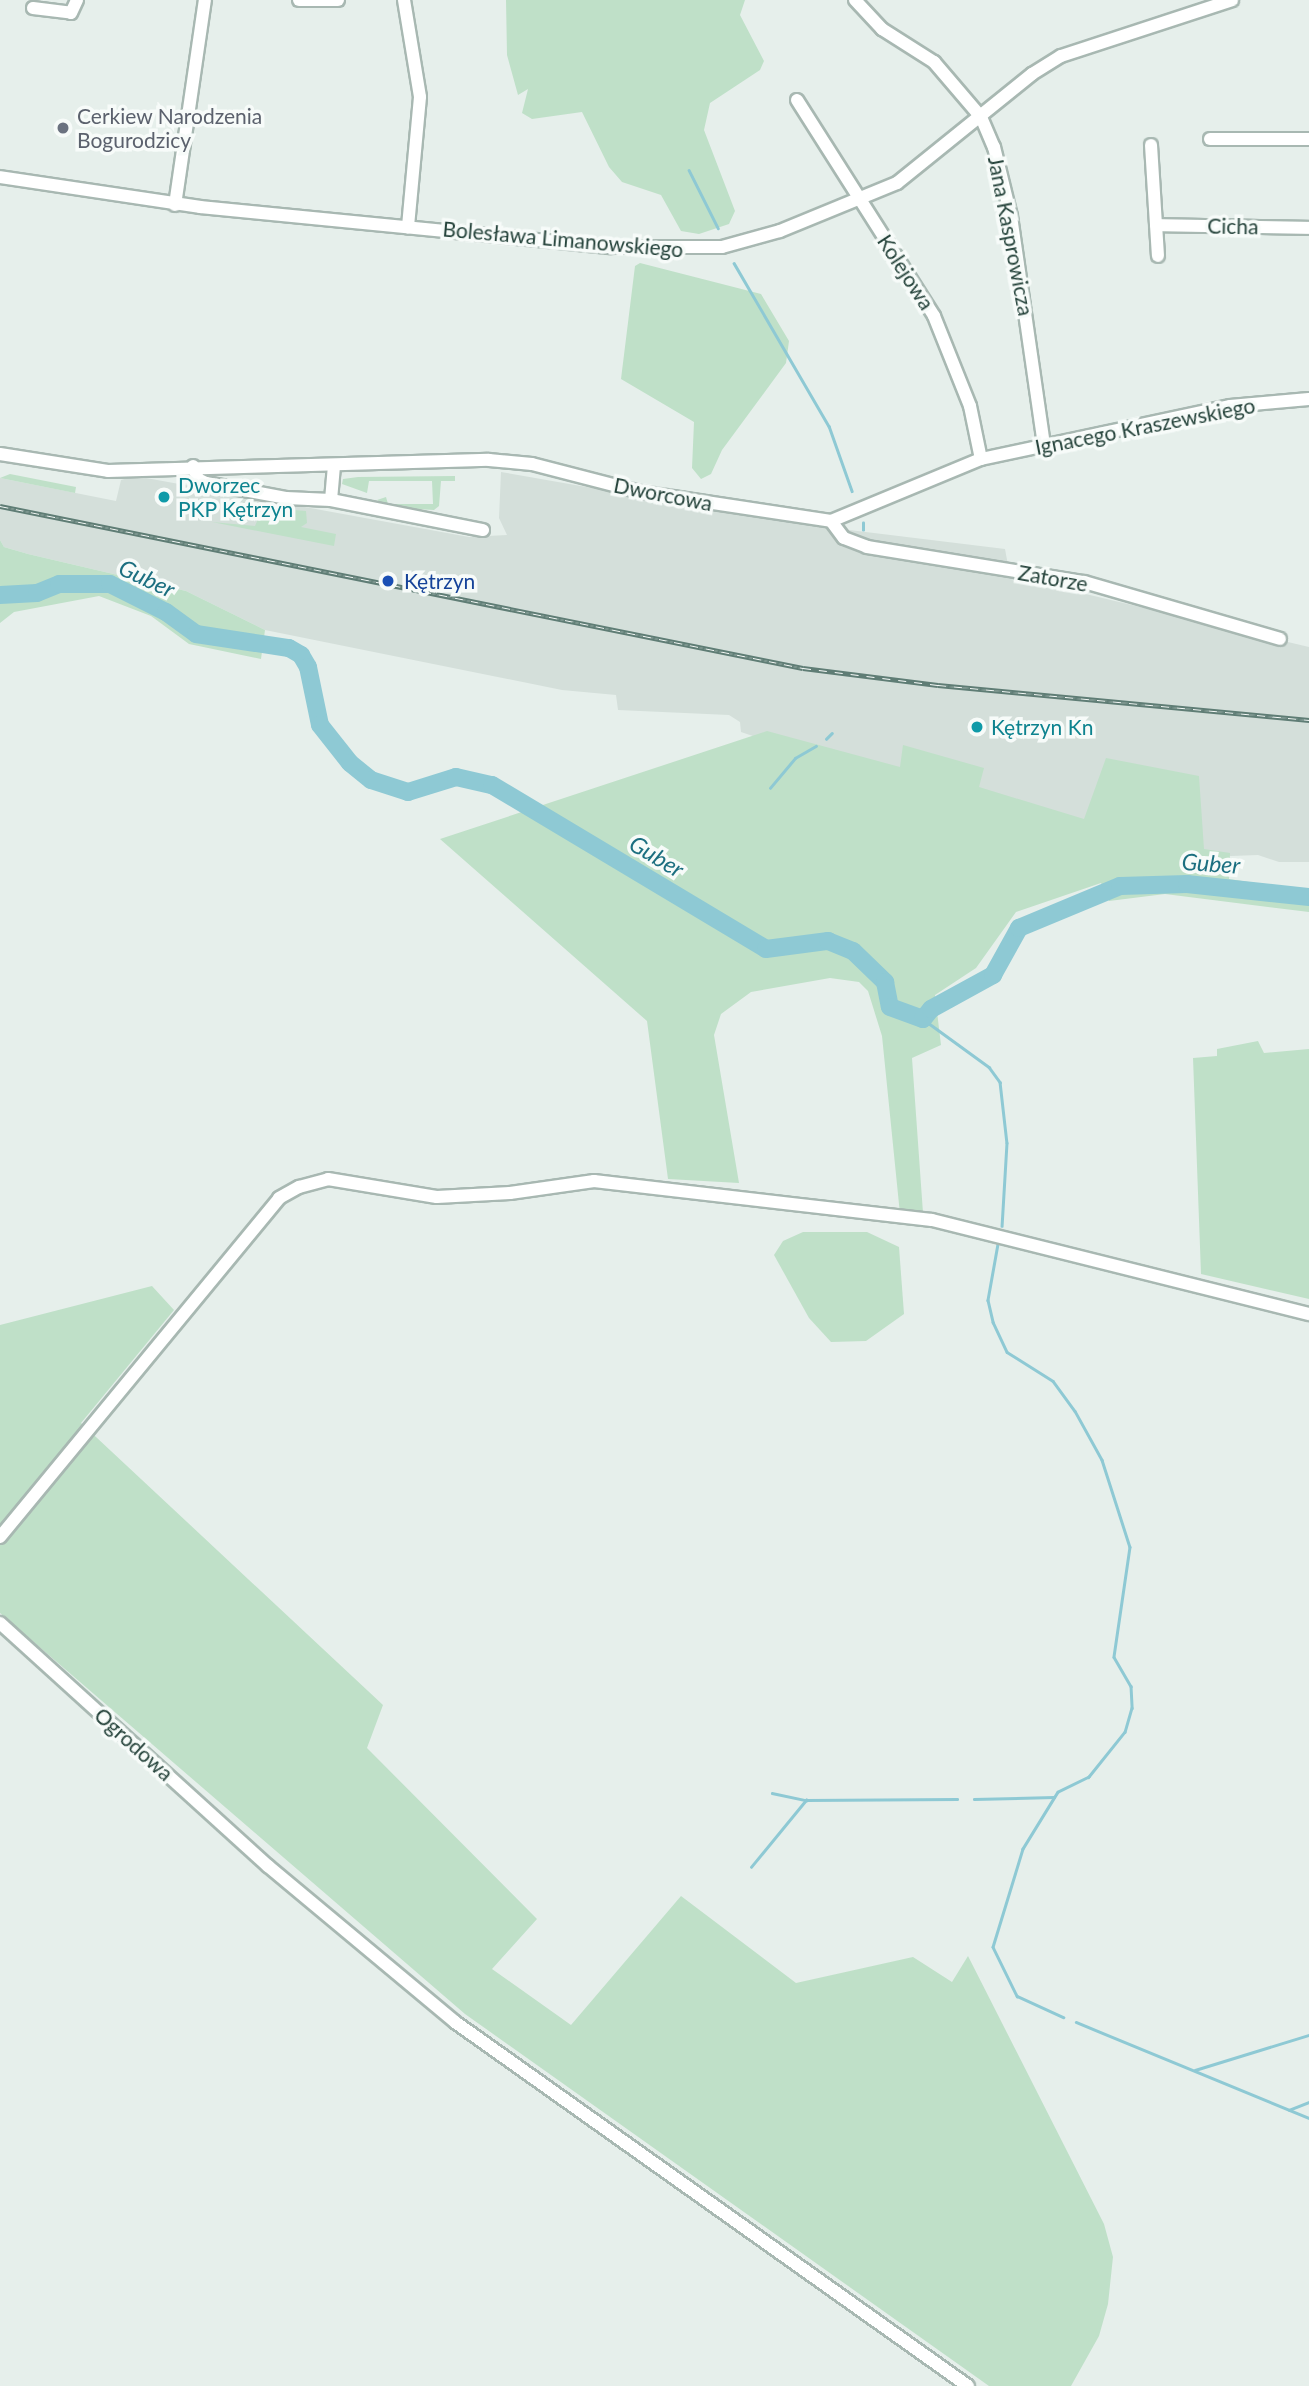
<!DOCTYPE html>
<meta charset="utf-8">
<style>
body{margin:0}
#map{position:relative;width:1309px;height:2386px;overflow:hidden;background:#e6efeb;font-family:Lato,sans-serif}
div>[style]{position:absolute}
.built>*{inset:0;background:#d4dfda}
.green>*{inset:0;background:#bfe0c8}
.stream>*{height:2.5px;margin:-1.25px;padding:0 1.25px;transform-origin:1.25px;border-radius:1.25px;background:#8ec9d4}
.river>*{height:18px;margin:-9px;padding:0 9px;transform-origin:9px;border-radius:9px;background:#8ec9d4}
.roads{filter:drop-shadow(2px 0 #a8b8b2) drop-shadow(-2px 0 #a8b8b2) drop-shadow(0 2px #a8b8b2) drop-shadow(0 -2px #a8b8b2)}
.minor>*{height:12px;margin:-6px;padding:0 6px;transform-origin:6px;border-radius:6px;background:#fff}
.rail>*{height:5px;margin-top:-2.5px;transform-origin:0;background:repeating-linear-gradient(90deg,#f7fbf9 0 8px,#5f7d75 0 16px);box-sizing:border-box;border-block:2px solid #5f7d75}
.dots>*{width:19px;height:19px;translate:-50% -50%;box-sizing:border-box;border:4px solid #f7fbf9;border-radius:50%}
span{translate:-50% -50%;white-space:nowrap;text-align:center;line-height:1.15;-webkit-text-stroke:7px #f7fbf9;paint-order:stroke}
.worship-label{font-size:21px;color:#5b616d}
.left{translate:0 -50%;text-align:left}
.street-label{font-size:21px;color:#24423a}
.culture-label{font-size:21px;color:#0d838f}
.transit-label{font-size:21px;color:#164399}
.water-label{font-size:23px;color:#1c6f80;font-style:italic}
</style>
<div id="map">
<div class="built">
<i style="clip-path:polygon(501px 472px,792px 523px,1005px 549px,1010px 576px,1309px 647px,1309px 862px,1279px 862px,1258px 855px,1124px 860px,741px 732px,740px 722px,729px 715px,618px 710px,616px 695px,562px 690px,265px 630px,186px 591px,28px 554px,4px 547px,0 540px,0 478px,116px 501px,121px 480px,135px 476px,469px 537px,507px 535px,499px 518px)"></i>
</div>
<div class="green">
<i style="clip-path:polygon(506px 0,745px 0,740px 15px,764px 61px,760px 70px,710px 103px,704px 130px,735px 211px,729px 224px,699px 234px,681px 231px,661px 195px,622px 182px,609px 167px,582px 112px,532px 119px,522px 113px,528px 89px,518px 95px,507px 55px)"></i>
<i style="clip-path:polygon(640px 263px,761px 294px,789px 341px,786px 363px,722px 450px,711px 474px,701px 479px,692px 468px,694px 422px,621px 379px,635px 266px)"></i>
<i style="clip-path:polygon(10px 474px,76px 487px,75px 493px,0 478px)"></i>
<i style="clip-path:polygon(455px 476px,455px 481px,441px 481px,439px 506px,434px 510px,400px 508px,387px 506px,377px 500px,386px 497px,388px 504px,433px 504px,432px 481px,369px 481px,367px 493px,342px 484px,343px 479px,358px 477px)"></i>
<i style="clip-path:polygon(262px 505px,284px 508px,284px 515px,292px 516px,294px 510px,306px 511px,307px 523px,301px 527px,336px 534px,334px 546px,212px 522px,255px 526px,258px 519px,274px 521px,275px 516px,259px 516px)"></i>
<i style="clip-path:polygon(0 540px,4px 547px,28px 554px,186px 591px,265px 630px,261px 659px,189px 644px,151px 616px,99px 596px,14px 612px,0 623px)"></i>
<i style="clip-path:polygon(767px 731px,900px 767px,903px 745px,984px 768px,979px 787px,1084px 819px,1106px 758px,1199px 776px,1204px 849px,1230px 853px,1229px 879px,1309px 891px,1309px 912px,1165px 894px,1109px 901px,1101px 883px,1016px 912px,976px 968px,935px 995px,941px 1045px,912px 1058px,924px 1227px,901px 1224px,882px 1036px,868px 991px,859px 982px,830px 978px,751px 992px,721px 1014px,714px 1035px,739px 1183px,668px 1179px,647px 1021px,440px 839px)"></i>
<i style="clip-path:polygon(1258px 1041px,1264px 1053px,1309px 1049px,1309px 1299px,1201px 1274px,1193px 1058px,1217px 1056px,1217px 1049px)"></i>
<i style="clip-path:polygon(803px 1232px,867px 1232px,899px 1247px,904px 1314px,866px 1341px,831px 1342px,809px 1318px,774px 1255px,783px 1241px)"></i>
<i style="clip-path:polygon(152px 1286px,174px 1310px,81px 1423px,383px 1705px,367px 1748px,537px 1919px,492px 1969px,571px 2025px,681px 1896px,796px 1983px,913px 1957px,952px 1982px,968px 1956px,1104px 2224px,1113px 2257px,1108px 2304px,1099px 2336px,1071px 2386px,989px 2386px,465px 2014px,0 1613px,0 1325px)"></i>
</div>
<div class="stream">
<i style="left:689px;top:170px;width:65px;rotate:63.4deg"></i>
<i style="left:734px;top:263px;width:189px;rotate:59.8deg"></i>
<i style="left:829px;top:426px;width:69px;rotate:70.5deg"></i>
<i style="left:863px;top:530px;width:7px;rotate:-90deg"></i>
<i style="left:826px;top:739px;width:8px;rotate:-45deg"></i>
<i style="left:770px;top:788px;width:39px;rotate:-50deg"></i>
<i style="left:795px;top:758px;width:24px;rotate:-30deg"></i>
<i style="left:923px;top:1019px;width:82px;rotate:36deg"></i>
<i style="left:989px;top:1067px;width:19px;rotate:54deg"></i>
<i style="left:1000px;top:1082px;width:61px;rotate:83.5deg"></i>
<i style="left:1007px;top:1143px;width:83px;rotate:93.4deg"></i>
<i style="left:998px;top:1244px;width:57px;rotate:100.1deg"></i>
<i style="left:988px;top:1300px;width:23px;rotate:77deg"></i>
<i style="left:993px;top:1322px;width:33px;rotate:65deg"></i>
<i style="left:1007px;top:1352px;width:54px;rotate:32.2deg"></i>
<i style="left:1053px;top:1381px;width:37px;rotate:54deg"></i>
<i style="left:1075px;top:1411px;width:56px;rotate:61.1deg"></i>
<i style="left:1102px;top:1460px;width:91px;rotate:72.2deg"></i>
<i style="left:1130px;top:1547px;width:111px;rotate:98.3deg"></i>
<i style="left:1114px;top:1657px;width:34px;rotate:60deg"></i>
<i style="left:1131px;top:1686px;width:22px;rotate:87deg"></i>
<i style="left:1132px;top:1708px;width:25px;rotate:106deg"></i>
<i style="left:1125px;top:1732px;width:58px;rotate:128.7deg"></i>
<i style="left:1089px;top:1777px;width:34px;rotate:154deg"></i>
<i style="left:1058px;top:1792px;width:67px;rotate:121.6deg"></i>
<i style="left:1023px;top:1849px;width:102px;rotate:107deg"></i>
<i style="left:993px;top:1947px;width:55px;rotate:63.9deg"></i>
<i style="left:1017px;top:1996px;width:51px;rotate:24.5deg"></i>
<i style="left:772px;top:1793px;width:35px;rotate:12deg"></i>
<i style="left:806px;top:1800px;width:151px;rotate:-0.4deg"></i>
<i style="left:974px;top:1799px;width:80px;rotate:-1.4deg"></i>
<i style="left:751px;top:1867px;width:87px;rotate:-50.6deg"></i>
<i style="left:1076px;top:2022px;width:252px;rotate:22.4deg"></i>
<i style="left:1195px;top:2070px;width:119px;rotate:-17.1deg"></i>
<i style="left:1289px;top:2110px;width:22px;rotate:-22deg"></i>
</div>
<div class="river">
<i style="left:0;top:595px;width:37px;rotate:-3deg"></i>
<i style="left:37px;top:593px;width:24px;rotate:-22deg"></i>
<i style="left:59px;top:584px;width:51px"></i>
<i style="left:110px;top:584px;width:63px;rotate:26.6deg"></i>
<i style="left:166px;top:612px;width:37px;rotate:36deg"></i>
<i style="left:196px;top:634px;width:94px;rotate:8.6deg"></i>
<i style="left:289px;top:648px;width:14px;rotate:30deg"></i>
<i style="left:301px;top:655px;width:14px;rotate:60deg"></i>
<i style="left:308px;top:667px;width:59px;rotate:78.3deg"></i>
<i style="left:320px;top:725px;width:48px;rotate:51.7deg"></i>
<i style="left:350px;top:763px;width:27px;rotate:39deg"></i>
<i style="left:371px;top:780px;width:39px;rotate:18deg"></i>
<i style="left:408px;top:792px;width:50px;rotate:-17.4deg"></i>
<i style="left:456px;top:777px;width:37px;rotate:13deg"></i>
<i style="left:492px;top:785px;width:319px;rotate:30.9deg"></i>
<i style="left:766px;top:949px;width:63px;rotate:-7.4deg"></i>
<i style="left:828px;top:941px;width:27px;rotate:22deg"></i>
<i style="left:853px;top:951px;width:45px;rotate:44.1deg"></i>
<i style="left:885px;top:982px;width:25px;rotate:79deg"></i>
<i style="left:890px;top:1007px;width:35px;rotate:20deg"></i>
<i style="left:923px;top:1019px;width:13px;rotate:-51deg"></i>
<i style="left:931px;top:1009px;width:71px;rotate:-28.7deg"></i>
<i style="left:993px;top:975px;width:54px;rotate:-61deg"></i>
<i style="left:1019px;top:928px;width:109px;rotate:-22.6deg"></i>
<i style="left:1120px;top:886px;width:67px;rotate:-1.7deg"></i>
<i style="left:1187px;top:884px;width:123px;rotate:6.1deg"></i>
</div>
<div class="roads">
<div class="minor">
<i style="left:299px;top:0;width:39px"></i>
<i style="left:404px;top:0;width:98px;rotate:80.6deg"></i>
<i style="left:420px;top:97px;width:131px;rotate:95.3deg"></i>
<i style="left:855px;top:0;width:40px;rotate:47deg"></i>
<i style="left:882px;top:29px;width:62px;rotate:32.4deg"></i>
<i style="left:934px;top:62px;width:72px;rotate:49.5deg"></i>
<i style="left:981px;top:117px;width:33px;rotate:67deg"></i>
<i style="left:994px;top:147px;width:71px;rotate:76.2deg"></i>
<i style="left:1011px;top:216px;width:231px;rotate:81.8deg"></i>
<i style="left:33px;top:8px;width:38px;rotate:7deg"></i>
<i style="left:71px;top:13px;width:14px;rotate:-65deg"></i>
<i style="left:797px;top:100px;width:256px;rotate:57.6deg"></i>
<i style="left:934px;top:316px;width:97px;rotate:68.2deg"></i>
<i style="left:970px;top:406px;width:54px;rotate:78.3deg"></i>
<i style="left:1210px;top:139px;width:99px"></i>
<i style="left:1151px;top:145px;width:111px;rotate:86.4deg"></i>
<i style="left:0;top:177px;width:202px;rotate:8.5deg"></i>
<i style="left:200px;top:207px;width:413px;rotate:5.6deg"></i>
<i style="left:611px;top:247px;width:111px"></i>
<i style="left:722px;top:247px;width:60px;rotate:-15.4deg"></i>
<i style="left:780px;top:231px;width:126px;rotate:-22.3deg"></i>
<i style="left:897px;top:183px;width:174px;rotate:-38.9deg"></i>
<i style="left:1032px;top:74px;width:34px;rotate:-32deg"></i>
<i style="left:1061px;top:56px;width:180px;rotate:-18.1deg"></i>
<i style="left:175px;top:205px;width:207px;rotate:-81.7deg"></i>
<i style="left:1156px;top:225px;width:153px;rotate:1.1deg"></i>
<i style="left:0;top:454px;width:109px;rotate:8.9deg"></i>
<i style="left:108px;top:471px;width:381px;rotate:-1.7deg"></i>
<i style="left:489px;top:460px;width:43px;rotate:5.3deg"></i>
<i style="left:532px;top:464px;width:112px;rotate:14.5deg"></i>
<i style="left:640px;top:492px;width:193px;rotate:8.6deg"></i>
<i style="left:831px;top:521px;width:162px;rotate:-22.5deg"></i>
<i style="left:981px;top:459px;width:255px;rotate:-12deg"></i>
<i style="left:1230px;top:406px;width:79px;rotate:-5.1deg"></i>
<i style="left:193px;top:466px;width:14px;rotate:69deg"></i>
<i style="left:198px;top:479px;width:9px;rotate:27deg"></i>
<i style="left:206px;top:483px;width:81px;rotate:10.6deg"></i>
<i style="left:286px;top:498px;width:45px;rotate:2.5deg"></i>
<i style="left:331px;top:500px;width:155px;rotate:11.2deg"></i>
<i style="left:331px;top:500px;width:35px;rotate:-85deg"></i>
<i style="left:831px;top:521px;width:21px;rotate:53deg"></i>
<i style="left:844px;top:538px;width:25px;rotate:21deg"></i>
<i style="left:867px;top:547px;width:220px;rotate:9.2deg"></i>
<i style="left:1084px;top:582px;width:204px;rotate:16.2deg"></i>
<i style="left:0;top:1537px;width:439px;rotate:-50.5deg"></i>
<i style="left:279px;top:1198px;width:23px;rotate:-29deg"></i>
<i style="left:299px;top:1187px;width:30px;rotate:-15deg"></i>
<i style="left:328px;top:1179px;width:110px;rotate:9.4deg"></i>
<i style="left:437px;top:1197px;width:73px;rotate:-3.1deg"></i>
<i style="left:510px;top:1193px;width:85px;rotate:-8.1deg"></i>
<i style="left:594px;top:1181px;width:340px;rotate:6.6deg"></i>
<i style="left:932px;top:1220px;width:389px;rotate:14deg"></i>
<i style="left:0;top:1623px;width:362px;rotate:42.2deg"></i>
<i style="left:268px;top:1866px;width:244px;rotate:39.8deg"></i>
<i style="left:455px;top:2022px;width:629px;rotate:35.36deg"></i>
</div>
</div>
<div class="rail">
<i style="left:0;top:506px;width:819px;rotate:11.41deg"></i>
<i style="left:803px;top:668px;width:136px;rotate:7.2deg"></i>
<i style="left:938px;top:685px;width:373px;rotate:5.4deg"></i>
</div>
<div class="dots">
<i style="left:63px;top:128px;background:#6b7280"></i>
<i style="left:164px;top:497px;background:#0f9aa8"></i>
<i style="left:388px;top:581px;background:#1a4fb4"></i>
<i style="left:977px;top:727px;background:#0f9aa8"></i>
</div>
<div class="worship-label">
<span class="left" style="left:77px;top:128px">Cerkiew Narodzenia<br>Bogurodzicy</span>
</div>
<div class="street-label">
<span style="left:1233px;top:226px;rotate:1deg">Cicha</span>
<span style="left:1011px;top:236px;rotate:79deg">Jana Kasprowicza</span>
<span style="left:563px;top:239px;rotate:5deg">Bolesława Limanowskiego</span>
<span style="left:906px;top:272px;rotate:57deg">Kolejowa</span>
<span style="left:1145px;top:426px;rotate:-11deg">Ignacego Kraszewskiego</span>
<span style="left:663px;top:494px;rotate:11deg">Dworcowa</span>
<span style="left:1053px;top:578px;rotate:10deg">Zatorze</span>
<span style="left:134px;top:1744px;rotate:42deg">Ogrodowa</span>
</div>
<div class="culture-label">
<span class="left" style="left:178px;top:497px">Dworzec<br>PKP Kętrzyn</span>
<span class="left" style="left:991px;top:727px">Kętrzyn Kn</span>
</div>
<div class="transit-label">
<span class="left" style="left:404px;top:581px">Kętrzyn</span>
</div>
<div class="water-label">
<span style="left:147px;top:578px;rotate:25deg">Guber</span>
<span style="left:657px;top:856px;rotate:31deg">Guber</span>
<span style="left:1211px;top:863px;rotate:4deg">Guber</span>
</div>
</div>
